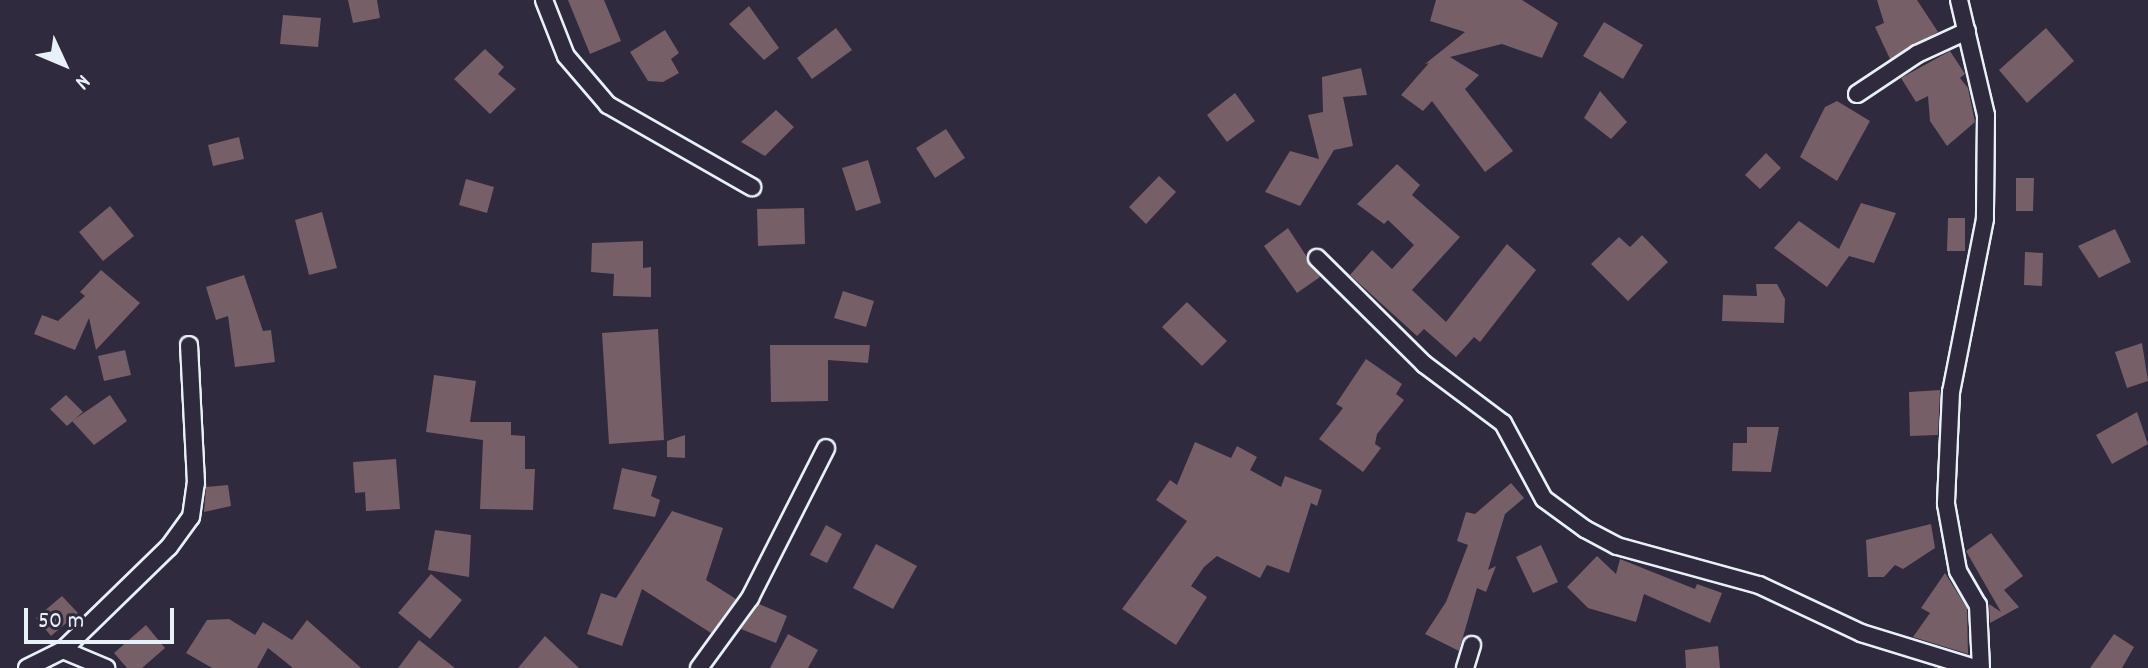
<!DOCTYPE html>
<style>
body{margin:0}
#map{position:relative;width:2148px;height:668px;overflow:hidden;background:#2f2a3d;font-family:Dekko,sans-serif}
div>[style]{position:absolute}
.building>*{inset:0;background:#765f66}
.roads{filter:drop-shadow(2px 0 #e8f1f8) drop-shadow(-2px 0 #e8f1f8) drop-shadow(0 2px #e8f1f8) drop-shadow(0 -2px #e8f1f8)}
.street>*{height:16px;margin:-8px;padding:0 8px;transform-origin:8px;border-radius:8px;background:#2f2a3d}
span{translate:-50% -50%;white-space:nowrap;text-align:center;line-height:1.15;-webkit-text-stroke:6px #2f2a3d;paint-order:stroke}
.north{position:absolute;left:24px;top:24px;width:80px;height:80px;-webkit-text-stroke:6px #2f2a3d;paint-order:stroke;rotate:134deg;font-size:22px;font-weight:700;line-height:32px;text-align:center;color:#e8f1f8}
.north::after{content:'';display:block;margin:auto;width:28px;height:36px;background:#e8f1f8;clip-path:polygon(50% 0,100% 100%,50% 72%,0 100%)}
.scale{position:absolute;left:24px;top:608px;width:150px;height:36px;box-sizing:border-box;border:4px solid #e8f1f8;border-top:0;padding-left:10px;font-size:24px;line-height:28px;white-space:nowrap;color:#e8f1f8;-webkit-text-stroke:6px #2f2a3d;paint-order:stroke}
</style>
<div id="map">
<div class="building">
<i style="clip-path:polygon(348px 0,377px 0,380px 18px,353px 23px)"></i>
<i style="clip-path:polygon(568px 0,604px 0,621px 41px,590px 54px)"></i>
<i style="clip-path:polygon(1436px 0,1522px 0,1558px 23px,1542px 58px,1502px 44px,1450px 57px,1479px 75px,1465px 89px,1513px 151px,1485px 172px,1432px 101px,1423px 111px,1401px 95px,1429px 63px,1425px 64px,1465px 32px,1430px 21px)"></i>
<i style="clip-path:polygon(1877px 0,1917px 0,1938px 32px,1890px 59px,1875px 27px,1884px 23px)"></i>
<i style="clip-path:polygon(749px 6px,779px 48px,764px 60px,729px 24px)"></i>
<i style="clip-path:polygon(283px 15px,321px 18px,318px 47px,280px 44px)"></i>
<i style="clip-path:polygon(1604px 22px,1643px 45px,1623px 79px,1583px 56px)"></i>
<i style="clip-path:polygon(836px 28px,852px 50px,812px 79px,797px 58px)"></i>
<i style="clip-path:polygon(2046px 28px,2074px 61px,2027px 103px,1999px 70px)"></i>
<i style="clip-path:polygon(665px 30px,679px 53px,671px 59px,679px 73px,663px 82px,648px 81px,630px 52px)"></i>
<i style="clip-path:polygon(485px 49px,504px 67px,498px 74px,516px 89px,490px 114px,454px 79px)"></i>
<i style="clip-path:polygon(1950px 51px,1965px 74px,1960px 78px,1968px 88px,1975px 122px,1947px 146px,1930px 121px,1928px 96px,1916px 102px,1901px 78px)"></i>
<i style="clip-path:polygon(1361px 68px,1367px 95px,1343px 97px,1353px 146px,1334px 150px,1300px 206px,1265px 192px,1290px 151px,1319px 159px,1308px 115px,1323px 112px,1322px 77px)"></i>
<i style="clip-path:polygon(1600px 91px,1627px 122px,1611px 139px,1584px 118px)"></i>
<i style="clip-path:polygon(1235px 93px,1255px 121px,1227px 142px,1207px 115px)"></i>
<i style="clip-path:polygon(1837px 101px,1870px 121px,1837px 181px,1800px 157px,1825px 107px)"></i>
<i style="clip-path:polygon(776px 110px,794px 127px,765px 156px,741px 142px)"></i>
<i style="clip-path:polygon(946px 129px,965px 158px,935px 178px,916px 148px)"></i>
<i style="clip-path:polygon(239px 137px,244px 159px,213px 166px,208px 145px)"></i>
<i style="clip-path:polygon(1766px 153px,1781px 168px,1760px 189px,1745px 175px)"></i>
<i style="clip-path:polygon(868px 160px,881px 203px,856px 211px,842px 168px)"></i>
<i style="clip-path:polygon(1397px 164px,1420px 185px,1412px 195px,1460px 237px,1412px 290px,1446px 322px,1507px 244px,1536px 270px,1480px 342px,1474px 337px,1456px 357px,1424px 329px,1417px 336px,1350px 275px,1372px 250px,1392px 269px,1414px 245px,1388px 220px,1384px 224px,1357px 204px)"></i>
<i style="clip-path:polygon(1159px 176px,1176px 192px,1146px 224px,1129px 207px)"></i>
<i style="clip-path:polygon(2016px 178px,2034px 178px,2033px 211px,2016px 211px)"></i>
<i style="clip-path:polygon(466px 179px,494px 187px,487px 213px,459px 205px)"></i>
<i style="clip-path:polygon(1861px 203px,1896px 213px,1874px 263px,1849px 256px,1827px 287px,1774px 248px,1799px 221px,1839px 249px)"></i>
<i style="clip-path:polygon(110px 206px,134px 236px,103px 261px,79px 232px)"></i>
<i style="clip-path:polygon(804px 208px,805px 244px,758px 246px,757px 209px)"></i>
<i style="clip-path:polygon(322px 212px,337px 268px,309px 275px,295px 220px)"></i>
<i style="clip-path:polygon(1948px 218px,1965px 218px,1965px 251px,1947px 251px)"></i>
<i style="clip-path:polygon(1288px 228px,1320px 277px,1297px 293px,1264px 246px)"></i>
<i style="clip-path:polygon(2115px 229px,2131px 262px,2099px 278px,2078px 246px)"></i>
<i style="clip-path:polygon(1642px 235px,1668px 262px,1628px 301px,1591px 264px,1619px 237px,1630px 247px)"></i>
<i style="clip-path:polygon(643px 241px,643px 268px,651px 267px,651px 297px,613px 296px,614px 274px,591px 272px,592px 243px)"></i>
<i style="clip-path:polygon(2025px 252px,2043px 253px,2042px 286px,2024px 285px)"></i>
<i style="clip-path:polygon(101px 270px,140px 303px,96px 350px,89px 318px,75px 350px,34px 334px,42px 315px,58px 321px,85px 296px,80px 292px)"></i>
<i style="clip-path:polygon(244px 275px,263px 331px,271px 330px,275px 362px,235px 367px,228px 316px,216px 320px,206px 287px)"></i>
<i style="clip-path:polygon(1756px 284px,1777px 284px,1785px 299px,1784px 323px,1722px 321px,1723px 295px,1757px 296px)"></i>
<i style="clip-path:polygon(843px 291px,874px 301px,866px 327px,834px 318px)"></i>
<i style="clip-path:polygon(1187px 302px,1227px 341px,1202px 366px,1162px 327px)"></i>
<i style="clip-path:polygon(658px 329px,664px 440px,609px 444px,602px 333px)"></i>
<i style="clip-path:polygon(2142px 343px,2148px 381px,2127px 388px,2115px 352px)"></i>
<i style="clip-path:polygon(770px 345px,870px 345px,868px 363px,828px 360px,828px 401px,771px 402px)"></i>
<i style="clip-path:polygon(125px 350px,131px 375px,104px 381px,98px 356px)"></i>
<i style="clip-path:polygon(1366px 359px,1402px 384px,1396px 394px,1404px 400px,1377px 434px,1375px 444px,1381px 448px,1363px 472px,1319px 439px,1343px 408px,1336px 404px)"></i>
<i style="clip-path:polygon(434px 375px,476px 381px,470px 422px,511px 422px,511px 435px,525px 436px,525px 469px,535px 469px,533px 510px,480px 509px,483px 440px,426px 432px)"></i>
<i style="clip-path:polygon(1940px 390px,1938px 435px,1910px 436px,1909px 392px)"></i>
<i style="clip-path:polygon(66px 395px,83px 412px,67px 426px,50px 409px)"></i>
<i style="clip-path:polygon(110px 395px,127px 421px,94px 445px,72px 421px)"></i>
<i style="clip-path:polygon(2137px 412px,2148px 444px,2112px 464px,2096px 435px)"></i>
<i style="clip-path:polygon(1747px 427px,1779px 427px,1771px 472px,1732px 471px,1733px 443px,1747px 443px)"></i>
<i style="clip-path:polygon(685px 435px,685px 458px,667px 457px,667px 441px)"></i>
<i style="clip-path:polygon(1195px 442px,1231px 458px,1237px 446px,1257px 457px,1250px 470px,1281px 487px,1285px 476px,1322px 490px,1317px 506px,1311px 503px,1289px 573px,1267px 565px,1260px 578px,1217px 556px,1204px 567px,1191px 586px,1207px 597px,1176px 645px,1122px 609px,1187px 521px,1156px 500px,1170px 480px,1177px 485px)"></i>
<i style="clip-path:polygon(396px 459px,400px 509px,366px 511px,365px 492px,355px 493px,353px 462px)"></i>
<i style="clip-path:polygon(622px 468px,657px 476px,651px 496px,660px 500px,655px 517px,613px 509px)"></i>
<i style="clip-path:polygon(1511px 483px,1524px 498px,1505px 514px,1488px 570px,1496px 566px,1486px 592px,1477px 588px,1459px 651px,1425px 634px,1446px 602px,1468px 545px,1457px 541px,1466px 512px,1475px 514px)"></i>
<i style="clip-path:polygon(228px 485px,231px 506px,204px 512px,206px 487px)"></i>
<i style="clip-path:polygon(672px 511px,723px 528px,706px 580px,736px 599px,711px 633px,642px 589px,622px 646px,587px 634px,601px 593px,616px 598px)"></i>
<i style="clip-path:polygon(1931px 524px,1935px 548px,1903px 569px,1895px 565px,1884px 577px,1868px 577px,1866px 540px)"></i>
<i style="clip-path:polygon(826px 525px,842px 534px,827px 563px,810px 555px)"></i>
<i style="clip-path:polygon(435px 530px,471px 535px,469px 577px,428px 570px)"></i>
<i style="clip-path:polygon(1991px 533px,2023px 576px,2004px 590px,2019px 607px,1990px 623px,1989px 604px,2001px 612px,1966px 551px)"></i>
<i style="clip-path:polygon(876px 544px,917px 566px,893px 609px,853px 588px)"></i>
<i style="clip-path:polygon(1541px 545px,1558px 582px,1533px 593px,1516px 557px)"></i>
<i style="clip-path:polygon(1597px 556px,1616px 574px,1620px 559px,1695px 589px,1697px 584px,1722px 593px,1710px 623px,1644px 594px,1636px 622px,1588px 608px,1567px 587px)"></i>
<i style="clip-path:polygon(1945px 573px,1967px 608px,1968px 654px,1913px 637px,1930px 613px,1921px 608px)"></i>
<i style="clip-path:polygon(431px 574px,462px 600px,430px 639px,398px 613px)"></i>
<i style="clip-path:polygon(62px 596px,78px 613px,51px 636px,36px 618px)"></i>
<i style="clip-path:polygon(759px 604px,787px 616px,776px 643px,741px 629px)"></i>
<i style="clip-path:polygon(229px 619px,255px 635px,263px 622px,292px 640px,307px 620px,361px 668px,293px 668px,268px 648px,257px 668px,212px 668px,186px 653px,207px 620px)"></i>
<i style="clip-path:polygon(146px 625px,165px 648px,142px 668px,127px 668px,114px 653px)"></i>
<i style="clip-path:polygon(788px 634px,818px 650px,808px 668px,770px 668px)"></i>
<i style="clip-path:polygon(2114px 634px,2134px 647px,2122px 668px,2090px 668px)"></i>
<i style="clip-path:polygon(545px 636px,579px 668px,518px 668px)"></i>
<i style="clip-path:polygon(419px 640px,455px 668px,398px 668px)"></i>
<i style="clip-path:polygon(1718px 646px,1720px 668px,1686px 668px,1685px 650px)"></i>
</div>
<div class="roads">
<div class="street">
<i style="left:544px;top:0;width:60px;rotate:68.6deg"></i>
<i style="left:566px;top:56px;width:65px;rotate:49.4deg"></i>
<i style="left:608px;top:105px;width:166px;rotate:29.7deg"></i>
<i style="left:1959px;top:0;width:118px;rotate:76.8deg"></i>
<i style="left:1986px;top:115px;width:104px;rotate:90.6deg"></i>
<i style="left:1985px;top:219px;width:176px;rotate:101.1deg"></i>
<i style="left:1951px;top:392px;width:112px;rotate:92.6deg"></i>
<i style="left:1946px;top:504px;width:68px;rotate:79.8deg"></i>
<i style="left:1958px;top:571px;width:39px;rotate:60deg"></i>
<i style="left:1978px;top:605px;width:63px;rotate:87.3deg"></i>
<i style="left:1857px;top:94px;width:72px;rotate:-33.7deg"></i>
<i style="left:1917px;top:54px;width:55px;rotate:-24.7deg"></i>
<i style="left:1317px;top:258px;width:151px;rotate:44.7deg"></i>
<i style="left:1424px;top:364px;width:99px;rotate:36.8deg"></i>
<i style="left:1503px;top:423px;width:86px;rotate:61.7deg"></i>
<i style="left:1544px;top:499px;width:51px;rotate:36.2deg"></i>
<i style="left:1585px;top:529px;width:36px;rotate:28deg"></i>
<i style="left:1617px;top:546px;width:147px;rotate:15.4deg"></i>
<i style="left:1759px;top:585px;width:113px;rotate:25.2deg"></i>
<i style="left:1861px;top:633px;width:119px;rotate:17.1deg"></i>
<i style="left:63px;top:650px;width:148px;rotate:-44.2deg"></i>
<i style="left:169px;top:547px;width:37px;rotate:-54deg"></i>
<i style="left:191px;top:517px;width:34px;rotate:-82deg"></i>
<i style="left:196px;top:483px;width:138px;rotate:-92.9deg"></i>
<i style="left:27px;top:668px;width:40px;rotate:-26.6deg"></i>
<i style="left:63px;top:650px;width:47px;rotate:22.7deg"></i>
<i style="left:699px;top:668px;width:87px;rotate:-53.9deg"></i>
<i style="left:750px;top:598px;width:168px;rotate:-63.1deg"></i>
<i style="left:1465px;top:668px;width:24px;rotate:-73deg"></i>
</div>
</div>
<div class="north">N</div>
<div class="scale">50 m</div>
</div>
